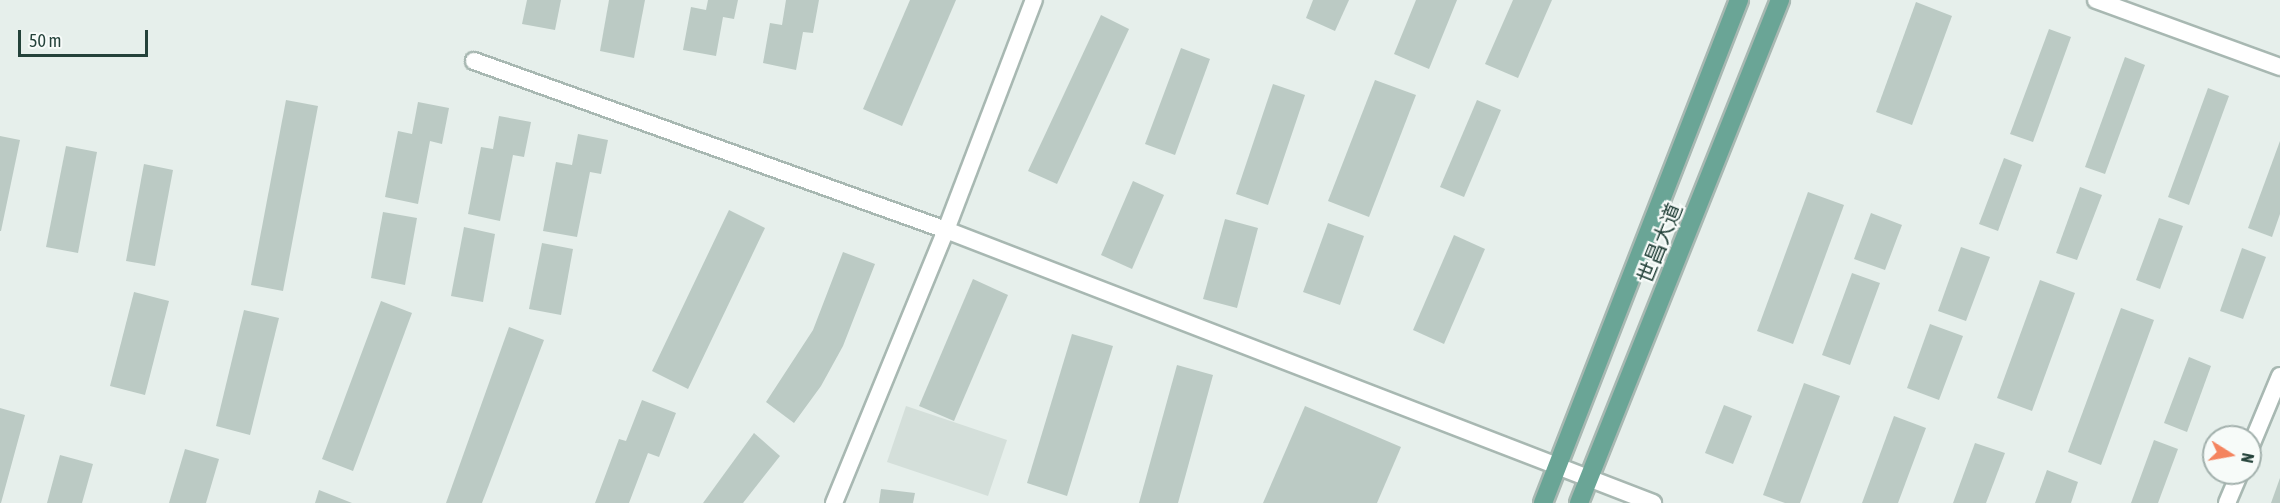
<!DOCTYPE html>
<meta charset="utf-8">
<style>
body{margin:0}
#map{position:relative;width:2280px;height:503px;overflow:hidden;background:#e6efeb;font-family:"Asap Condensed","Noto Sans SC",sans-serif}
div>[style]{position:absolute}
.built>*{inset:0;background:#d4dfda}
.building>*{inset:0;background:#bbcac4}
.roads{filter:drop-shadow(2px 0 #a8b8b2) drop-shadow(-2px 0 #a8b8b2) drop-shadow(0 2px #a8b8b2) drop-shadow(0 -2px #a8b8b2)}
.minor>*{height:16px;margin:-8px;padding:0 8px;transform-origin:8px;border-radius:8px;background:#fff}
.primary>*{height:18px;margin:-9px;padding:0 9px;transform-origin:9px;border-radius:9px;background:#6aa596}
span{translate:-50% -50%;white-space:nowrap;text-align:center;line-height:1.15;-webkit-text-stroke:4.5px #f7fbf9;paint-order:stroke}
.street-label{font-size:21px;color:#24423a}
.north{position:absolute;left:2202px;top:425px;width:60px;height:60px;box-sizing:border-box;background:#f7fbf9;border:2px solid #a3b1ad;border-radius:50%;rotate:101deg;font-size:16px;font-weight:700;line-height:24px;text-align:center;color:#24423a}
.north::after{content:'';display:block;margin:auto;width:21px;height:27px;background:#f4845f;clip-path:polygon(50% 0,100% 100%,50% 72%,0 100%)}
.scale{position:absolute;left:18px;top:30px;width:130px;height:27px;box-sizing:border-box;border:3px solid #24423a;border-top:0;padding-left:8px;font-size:18px;line-height:21px;white-space:nowrap;color:#24423a;-webkit-text-stroke:4px #f7fbf9;paint-order:stroke}
</style>
<div id="map">
<div class="built">
<i style="clip-path:polygon(906px 406px,1007px 440px,988px 496px,887px 462px)"></i>
</div>
<div class="building">
<i style="clip-path:polygon(527px 0,561px 0,555px 30px,522px 24px)"></i>
<i style="clip-path:polygon(609px 0,645px 0,634px 58px,600px 51px)"></i>
<i style="clip-path:polygon(708px 0,738px 0,734px 19px,723px 17px,716px 56px,683px 50px,691px 7px,706px 10px)"></i>
<i style="clip-path:polygon(786px 0,819px 0,813px 33px,803px 32px,796px 70px,763px 63px,770px 23px,782px 25px)"></i>
<i style="clip-path:polygon(910px 0,956px 0,902px 126px,863px 109px)"></i>
<i style="clip-path:polygon(1313px 0,1349px 0,1335px 31px,1306px 18px)"></i>
<i style="clip-path:polygon(1416px 0,1457px 0,1429px 69px,1394px 54px)"></i>
<i style="clip-path:polygon(1513px 0,1552px 0,1518px 78px,1485px 64px)"></i>
<i style="clip-path:polygon(1916px 2px,1952px 16px,1912px 125px,1876px 112px)"></i>
<i style="clip-path:polygon(1101px 15px,1129px 29px,1057px 184px,1028px 171px)"></i>
<i style="clip-path:polygon(2049px 29px,2071px 37px,2033px 142px,2010px 134px)"></i>
<i style="clip-path:polygon(1181px 48px,1210px 59px,1175px 155px,1145px 144px)"></i>
<i style="clip-path:polygon(2125px 57px,2145px 65px,2105px 174px,2085px 167px)"></i>
<i style="clip-path:polygon(1375px 80px,1416px 95px,1369px 217px,1328px 201px)"></i>
<i style="clip-path:polygon(1273px 84px,1305px 95px,1268px 205px,1236px 194px)"></i>
<i style="clip-path:polygon(2208px 88px,2229px 96px,2189px 205px,2168px 197px)"></i>
<i style="clip-path:polygon(286px 100px,318px 106px,283px 291px,251px 285px)"></i>
<i style="clip-path:polygon(1477px 100px,1501px 110px,1464px 197px,1440px 187px)"></i>
<i style="clip-path:polygon(418px 102px,449px 108px,442px 144px,430px 141px,418px 204px,385px 197px,398px 131px,412px 134px)"></i>
<i style="clip-path:polygon(499px 116px,531px 122px,524px 157px,513px 155px,500px 221px,468px 214px,481px 147px,493px 149px)"></i>
<i style="clip-path:polygon(578px 134px,608px 140px,601px 174px,590px 172px,577px 237px,543px 231px,556px 162px,572px 165px)"></i>
<i style="clip-path:polygon(0 136px,20px 140px,1px 231px,0 231px)"></i>
<i style="clip-path:polygon(2280px 141px,2280px 214px,2272px 237px,2248px 228px)"></i>
<i style="clip-path:polygon(66px 146px,97px 152px,78px 253px,46px 247px)"></i>
<i style="clip-path:polygon(2004px 158px,2022px 165px,1998px 231px,1979px 224px)"></i>
<i style="clip-path:polygon(144px 164px,173px 170px,155px 266px,126px 261px)"></i>
<i style="clip-path:polygon(1133px 181px,1164px 195px,1132px 269px,1101px 255px)"></i>
<i style="clip-path:polygon(2080px 187px,2102px 195px,2077px 260px,2056px 253px)"></i>
<i style="clip-path:polygon(1808px 192px,1844px 205px,1793px 344px,1757px 331px)"></i>
<i style="clip-path:polygon(729px 210px,765px 228px,688px 389px,652px 371px)"></i>
<i style="clip-path:polygon(383px 212px,417px 218px,405px 285px,371px 278px)"></i>
<i style="clip-path:polygon(1871px 213px,1902px 225px,1885px 270px,1854px 259px)"></i>
<i style="clip-path:polygon(2159px 218px,2183px 226px,2160px 289px,2136px 280px)"></i>
<i style="clip-path:polygon(1225px 219px,1258px 228px,1237px 308px,1203px 299px)"></i>
<i style="clip-path:polygon(1328px 223px,1364px 236px,1340px 305px,1303px 292px)"></i>
<i style="clip-path:polygon(464px 227px,495px 234px,483px 302px,451px 296px)"></i>
<i style="clip-path:polygon(1454px 235px,1485px 249px,1444px 344px,1413px 330px)"></i>
<i style="clip-path:polygon(542px 243px,573px 249px,561px 315px,529px 309px)"></i>
<i style="clip-path:polygon(1961px 247px,1990px 257px,1966px 321px,1938px 311px)"></i>
<i style="clip-path:polygon(2242px 248px,2266px 257px,2243px 319px,2220px 311px)"></i>
<i style="clip-path:polygon(843px 252px,875px 264px,843px 346px,821px 386px,794px 423px,766px 402px,813px 330px)"></i>
<i style="clip-path:polygon(1852px 273px,1880px 283px,1850px 365px,1822px 355px)"></i>
<i style="clip-path:polygon(973px 279px,1008px 295px,954px 421px,919px 406px)"></i>
<i style="clip-path:polygon(2040px 280px,2075px 293px,2032px 411px,1997px 398px)"></i>
<i style="clip-path:polygon(134px 292px,169px 301px,145px 395px,110px 386px)"></i>
<i style="clip-path:polygon(381px 301px,412px 313px,353px 471px,322px 459px)"></i>
<i style="clip-path:polygon(2121px 308px,2154px 320px,2101px 465px,2068px 452px)"></i>
<i style="clip-path:polygon(244px 310px,279px 318px,250px 435px,216px 426px)"></i>
<i style="clip-path:polygon(1930px 324px,1963px 336px,1939px 400px,1907px 388px)"></i>
<i style="clip-path:polygon(509px 327px,544px 340px,482px 503px,446px 503px)"></i>
<i style="clip-path:polygon(1072px 334px,1113px 346px,1067px 496px,1027px 483px)"></i>
<i style="clip-path:polygon(2189px 357px,2211px 366px,2187px 432px,2164px 423px)"></i>
<i style="clip-path:polygon(1177px 365px,1213px 375px,1178px 503px,1139px 503px)"></i>
<i style="clip-path:polygon(1804px 383px,1840px 396px,1800px 503px,1785px 503px,1763px 495px)"></i>
<i style="clip-path:polygon(642px 400px,676px 413px,659px 457px,648px 453px,629px 503px,595px 503px,619px 439px,626px 441px)"></i>
<i style="clip-path:polygon(1724px 405px,1752px 416px,1733px 464px,1705px 453px)"></i>
<i style="clip-path:polygon(1305px 406px,1401px 447px,1377px 503px,1263px 503px)"></i>
<i style="clip-path:polygon(0 408px,25px 415px,1px 503px,0 503px)"></i>
<i style="clip-path:polygon(1894px 416px,1926px 428px,1898px 503px,1862px 503px)"></i>
<i style="clip-path:polygon(754px 433px,780px 456px,743px 503px,703px 503px)"></i>
<i style="clip-path:polygon(2154px 440px,2178px 449px,2158px 503px,2131px 503px)"></i>
<i style="clip-path:polygon(1975px 443px,2005px 453px,1986px 503px,1953px 503px)"></i>
<i style="clip-path:polygon(185px 449px,219px 459px,206px 503px,169px 503px)"></i>
<i style="clip-path:polygon(60px 455px,93px 464px,82px 503px,47px 503px)"></i>
<i style="clip-path:polygon(2047px 470px,2078px 482px,2071px 503px,2035px 503px)"></i>
<i style="clip-path:polygon(2280px 478px,2280px 503px,2271px 503px)"></i>
<i style="clip-path:polygon(881px 489px,915px 493px,913px 503px,879px 503px)"></i>
<i style="clip-path:polygon(319px 490px,352px 503px,315px 503px)"></i>
</div>
<div class="roads">
<div class="minor">
<i style="left:2096px;top:0;width:196px;rotate:20deg"></i>
<i style="left:474px;top:61px;width:501px;rotate:19.7deg"></i>
<i style="left:946px;top:230px;width:758px;rotate:21.11deg"></i>
<i style="left:2250px;top:448px;width:78px;rotate:-67.4deg"></i>
<i style="left:834px;top:503px;width:295px;rotate:-67.7deg"></i>
<i style="left:946px;top:230px;width:246px;rotate:-69.1deg"></i>
<i style="left:2227px;top:503px;width:33px;rotate:-67deg"></i>
</div>
<div class="primary">
<i style="left:1543px;top:503px;width:540px;rotate:-68.71deg"></i>
<i style="left:1579px;top:503px;width:542px;rotate:-68.22deg"></i>
</div>
</div>
<div class="street-label">
<span style="left:1659px;top:243px;rotate:-68deg">世昌大道</span>
</div>
<div class="north">N</div>
<div class="scale">50 m</div>
</div>
